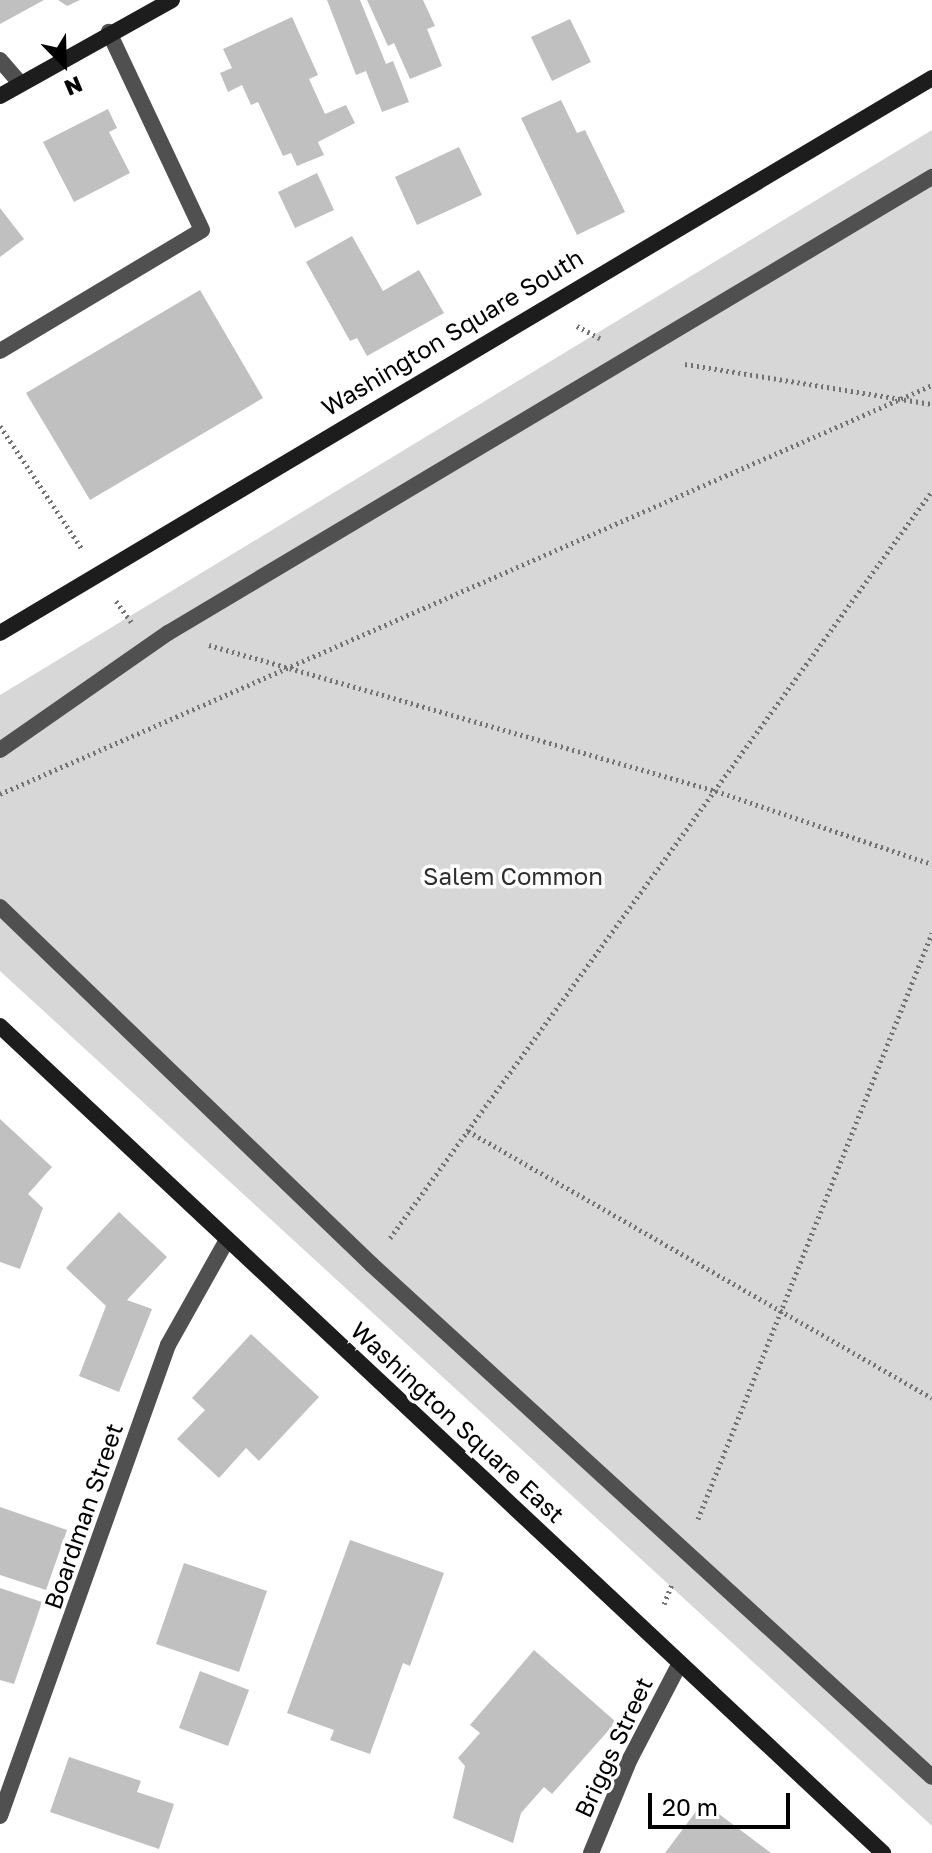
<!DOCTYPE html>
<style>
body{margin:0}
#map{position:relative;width:932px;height:1853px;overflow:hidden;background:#fff;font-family:"Golos Text",sans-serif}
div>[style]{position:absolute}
.green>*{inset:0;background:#d7d7d7}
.building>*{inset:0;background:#c0c0c0}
.path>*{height:5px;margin-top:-2.5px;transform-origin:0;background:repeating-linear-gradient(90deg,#727272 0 2px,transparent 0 6px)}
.lane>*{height:16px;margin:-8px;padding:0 8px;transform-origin:8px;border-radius:8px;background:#505050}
.street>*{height:16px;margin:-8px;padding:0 8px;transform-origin:8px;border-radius:8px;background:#505050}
.secondary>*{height:16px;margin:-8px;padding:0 8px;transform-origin:8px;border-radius:8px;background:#1d1d1d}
span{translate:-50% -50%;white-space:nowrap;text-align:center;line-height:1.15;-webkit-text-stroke:7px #fff;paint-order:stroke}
.street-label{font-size:24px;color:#000}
.park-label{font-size:24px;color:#2e2e2e}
.north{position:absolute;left:24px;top:24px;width:80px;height:80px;-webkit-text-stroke:6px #fff;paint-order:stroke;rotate:157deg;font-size:22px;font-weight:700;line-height:32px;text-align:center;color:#000}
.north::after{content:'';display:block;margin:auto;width:28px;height:36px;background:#000;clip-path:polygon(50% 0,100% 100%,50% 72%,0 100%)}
.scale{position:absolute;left:648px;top:1793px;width:142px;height:36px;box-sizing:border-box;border:4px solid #000;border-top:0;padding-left:10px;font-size:24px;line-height:28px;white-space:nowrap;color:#000;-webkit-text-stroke:6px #fff;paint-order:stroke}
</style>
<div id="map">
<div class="green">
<i style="clip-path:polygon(932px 130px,932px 1826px,0 971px,0 695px)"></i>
</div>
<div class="building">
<i style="clip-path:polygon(0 0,44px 0,0 24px)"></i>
<i style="clip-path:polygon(58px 0,80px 0,67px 6px)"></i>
<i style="clip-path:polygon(327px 0,360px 0,386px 64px,393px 61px,409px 102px,382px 112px,366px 71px,356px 75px)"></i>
<i style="clip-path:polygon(367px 0,423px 0,435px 26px,427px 29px,442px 66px,410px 79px,394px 43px,388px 46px)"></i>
<i style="clip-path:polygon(292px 17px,318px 75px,309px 79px,325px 114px,346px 105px,355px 123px,318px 142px,324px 155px,297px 166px,291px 153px,283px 156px,258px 102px,251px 105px,242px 85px,228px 92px,220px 73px,232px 68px,223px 49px)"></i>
<i style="clip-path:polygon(570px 19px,591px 62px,552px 81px,531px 37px)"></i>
<i style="clip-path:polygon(561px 100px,577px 133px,585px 130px,625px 212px,577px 235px,521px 118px)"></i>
<i style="clip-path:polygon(108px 109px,117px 128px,109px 132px,130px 173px,74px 202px,43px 142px)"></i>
<i style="clip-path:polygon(459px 147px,482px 195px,417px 225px,395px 177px)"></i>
<i style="clip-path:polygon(317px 173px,334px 210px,295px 228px,278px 192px)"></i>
<i style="clip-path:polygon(0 208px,24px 239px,0 257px)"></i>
<i style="clip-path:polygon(352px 236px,383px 291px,419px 270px,444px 313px,367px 356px,357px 338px,350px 341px,306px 262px)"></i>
<i style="clip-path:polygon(200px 290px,263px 398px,90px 500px,26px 393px)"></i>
<i style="clip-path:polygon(0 1119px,52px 1167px,28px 1194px,43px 1208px,20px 1269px,0 1262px)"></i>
<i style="clip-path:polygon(119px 1212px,167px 1257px,127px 1300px,152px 1309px,119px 1392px,79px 1376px,106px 1306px,66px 1268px)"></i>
<i style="clip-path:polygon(251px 1334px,319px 1397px,259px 1461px,246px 1448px,219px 1478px,177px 1439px,205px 1410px,192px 1398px)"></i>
<i style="clip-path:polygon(0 1507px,67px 1530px,46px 1590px,0 1575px)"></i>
<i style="clip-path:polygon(350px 1540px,444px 1573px,410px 1666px,403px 1663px,370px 1754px,330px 1740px,334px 1730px,287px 1713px)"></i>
<i style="clip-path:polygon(184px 1563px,267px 1591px,239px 1672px,156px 1644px)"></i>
<i style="clip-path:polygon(0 1588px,42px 1602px,14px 1684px,0 1680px)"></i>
<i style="clip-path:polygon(534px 1650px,616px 1722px,552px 1794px,544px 1787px,521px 1813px,513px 1843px,453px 1818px,465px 1766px,458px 1758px,480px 1733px,470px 1725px)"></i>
<i style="clip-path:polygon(200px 1671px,249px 1690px,228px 1746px,179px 1728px)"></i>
<i style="clip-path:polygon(69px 1757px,141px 1781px,137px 1792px,174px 1804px,159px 1849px,50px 1812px)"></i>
<i style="clip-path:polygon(703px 1802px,771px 1853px,665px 1853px)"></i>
</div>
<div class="path">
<i style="left:577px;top:326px;width:26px;rotate:28deg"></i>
<i style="left:685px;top:364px;width:250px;rotate:9.2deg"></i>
<i style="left:0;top:426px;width:148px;rotate:56.3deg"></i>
<i style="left:116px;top:601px;width:26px;rotate:54deg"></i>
<i style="left:209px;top:645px;width:528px;rotate:16.06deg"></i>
<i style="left:716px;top:791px;width:228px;rotate:18.7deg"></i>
<i style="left:0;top:794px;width:1018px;rotate:-23.69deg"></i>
<i style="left:468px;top:1131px;width:535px;rotate:29.92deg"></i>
<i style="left:390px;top:1238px;width:923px;rotate:-54.04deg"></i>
<i style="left:698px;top:1519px;width:631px;rotate:-68.23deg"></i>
<i style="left:664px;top:1604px;width:22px;rotate:-68deg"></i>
</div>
<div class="lane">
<i style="left:0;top:351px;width:235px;rotate:-30.9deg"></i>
<i style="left:202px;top:230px;width:219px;rotate:-115.2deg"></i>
<i style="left:0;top:750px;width:205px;rotate:-34.9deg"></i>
<i style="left:168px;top:633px;width:890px;rotate:-30.83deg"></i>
<i style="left:0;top:907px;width:515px;rotate:43.9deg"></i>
<i style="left:371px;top:1264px;width:760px;rotate:42.44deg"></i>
</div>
<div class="street">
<i style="left:0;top:60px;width:30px;rotate:49deg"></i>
<i style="left:0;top:1816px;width:500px;rotate:-70.37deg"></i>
<i style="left:168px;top:1345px;width:120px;rotate:-60.7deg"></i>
<i style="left:591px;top:1853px;width:102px;rotate:-67.5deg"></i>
<i style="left:630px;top:1759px;width:108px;rotate:-62.5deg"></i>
</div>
<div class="secondary">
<i style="left:0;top:96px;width:197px;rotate:-29.2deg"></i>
<i style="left:0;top:633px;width:1085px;rotate:-30.77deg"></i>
<i style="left:0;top:1026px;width:1210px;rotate:43.12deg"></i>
</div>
<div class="street-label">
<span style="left:452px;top:332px;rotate:-31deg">Washington Square South</span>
<span style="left:458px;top:1422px;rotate:43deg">Washington Square East</span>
<span style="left:83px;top:1516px;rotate:-71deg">Boardman Street</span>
<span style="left:613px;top:1747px;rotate:-65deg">Briggs Street</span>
</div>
<div class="park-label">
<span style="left:513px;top:876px">Salem Common</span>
</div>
<div class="north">N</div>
<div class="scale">20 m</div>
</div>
